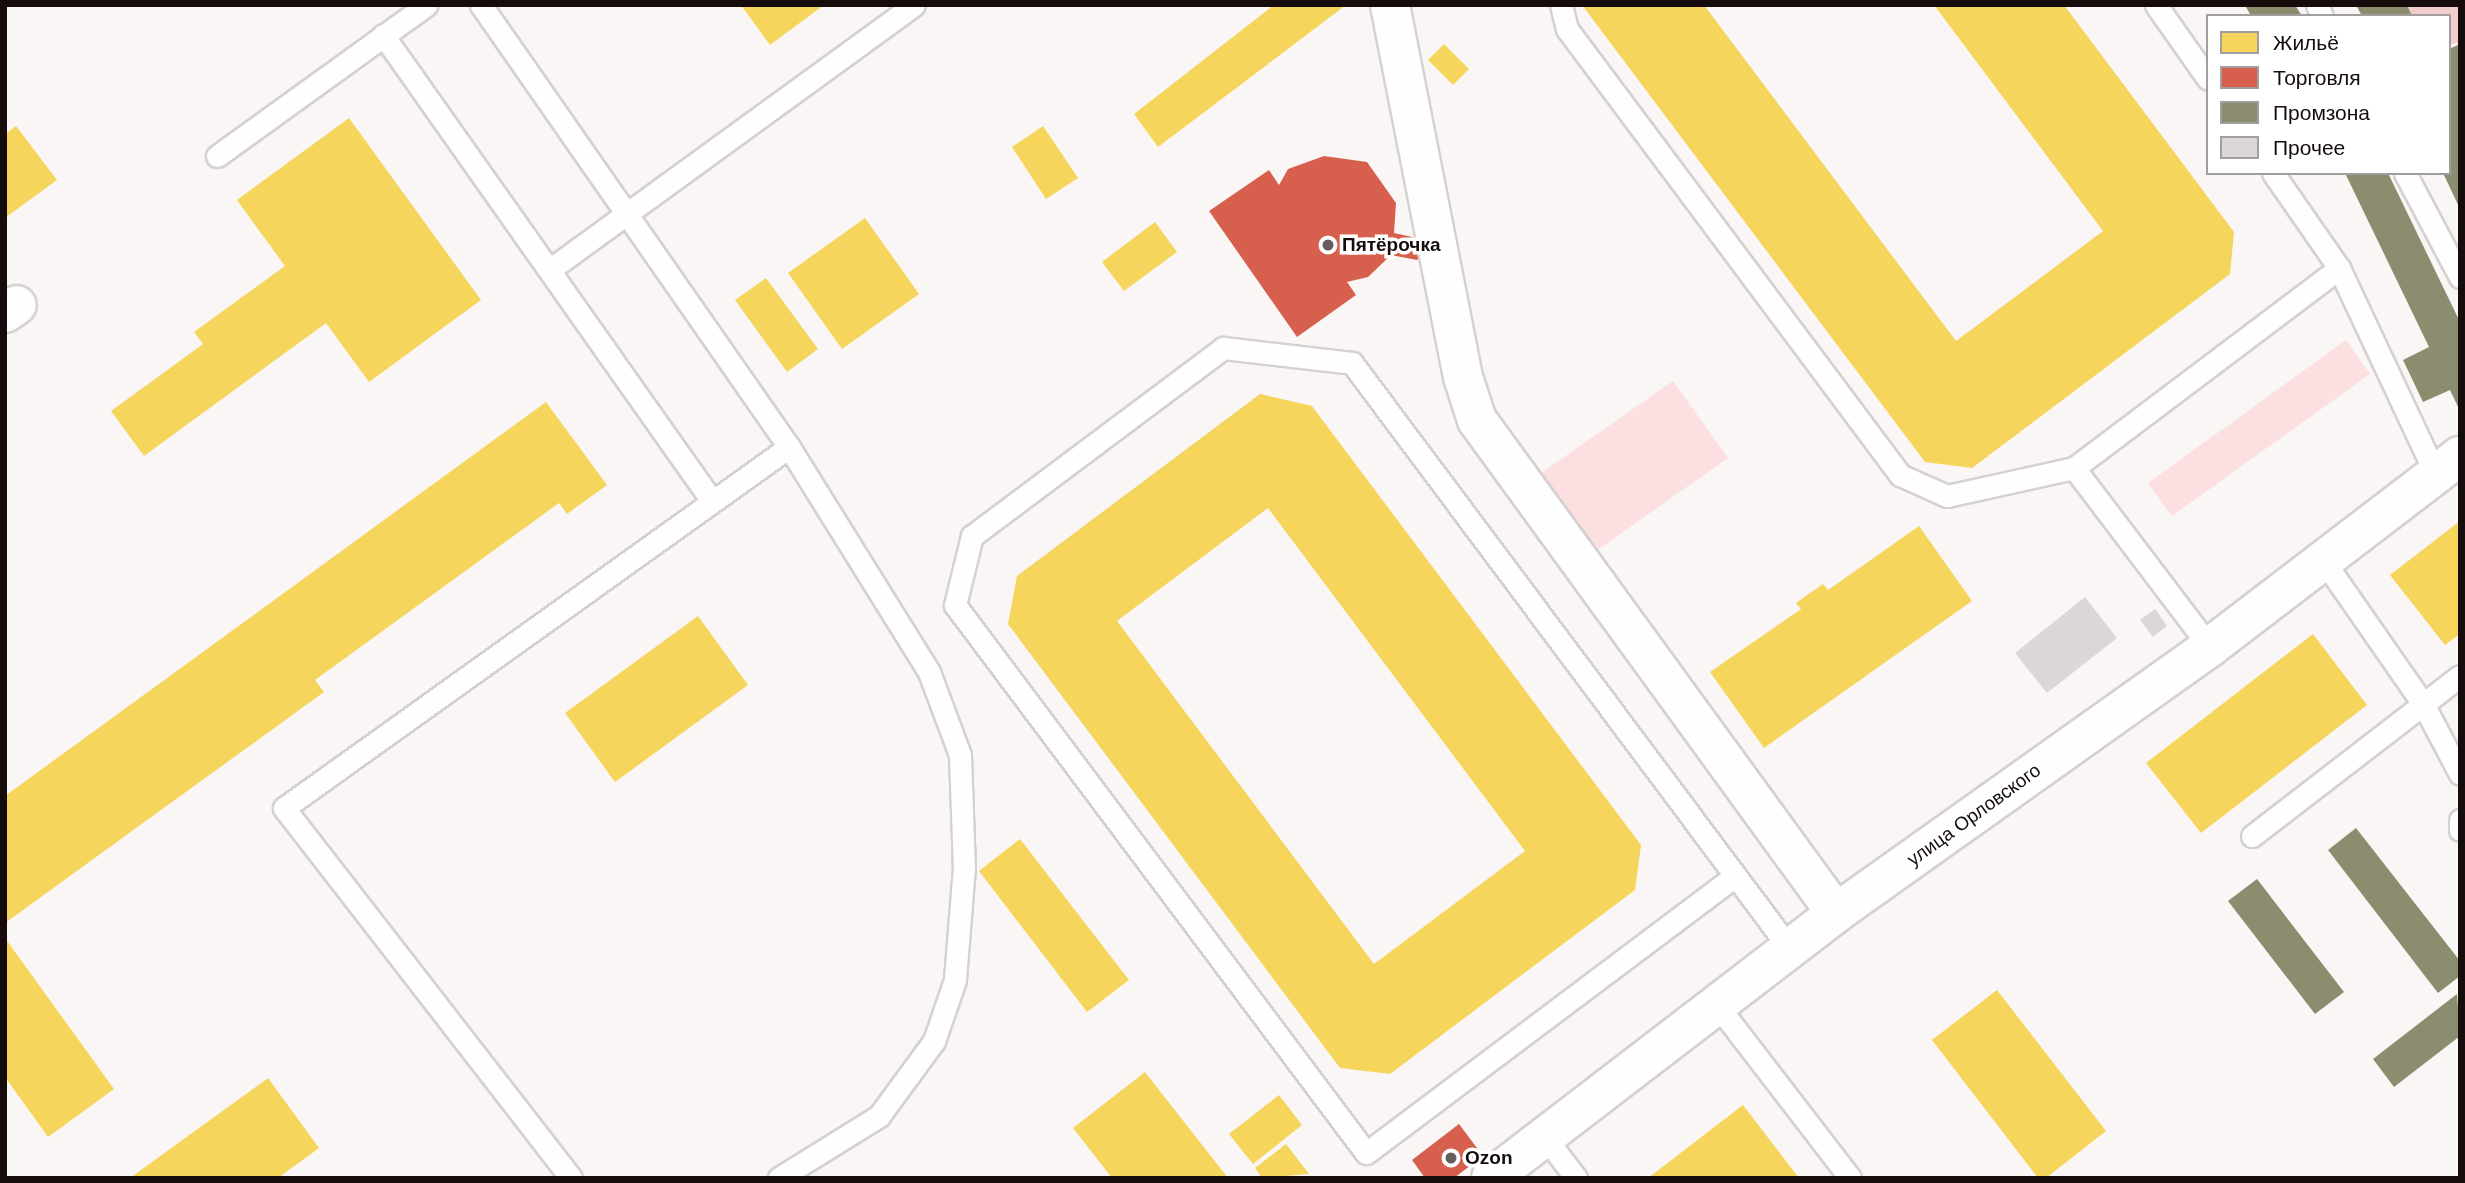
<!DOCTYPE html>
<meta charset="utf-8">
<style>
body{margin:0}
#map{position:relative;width:2465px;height:1183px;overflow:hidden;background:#faf6f6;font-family:Helvetica,sans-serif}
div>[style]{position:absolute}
.green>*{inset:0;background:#fcdfe1}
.forest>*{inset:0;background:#f3ccce}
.homes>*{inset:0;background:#f6d55c}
.shops>*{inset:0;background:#d6604d}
.industry>*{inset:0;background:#8c8c6e}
.building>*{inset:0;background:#ddd6d6}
.roads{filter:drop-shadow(2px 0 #d7d0d0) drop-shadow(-2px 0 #d7d0d0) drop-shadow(0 2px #d7d0d0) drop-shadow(0 -2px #d7d0d0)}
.service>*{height:21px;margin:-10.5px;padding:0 10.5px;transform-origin:10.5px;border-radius:10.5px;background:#fefefe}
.minor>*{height:38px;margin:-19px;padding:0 19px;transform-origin:19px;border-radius:19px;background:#fefefe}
.dots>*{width:19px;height:19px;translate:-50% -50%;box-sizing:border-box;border:4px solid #fff;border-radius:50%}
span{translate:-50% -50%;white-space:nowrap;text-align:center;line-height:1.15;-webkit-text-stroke:7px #fff;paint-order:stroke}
.poi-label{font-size:19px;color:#160c0c;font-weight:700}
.left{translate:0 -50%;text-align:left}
.street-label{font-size:19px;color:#160c0c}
.frame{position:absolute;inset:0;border:7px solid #160c0c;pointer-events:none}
.legend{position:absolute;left:2206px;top:14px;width:245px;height:161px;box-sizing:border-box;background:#fff;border:2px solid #a29e9e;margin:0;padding:9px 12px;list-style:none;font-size:21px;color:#160c0c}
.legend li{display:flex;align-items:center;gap:14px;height:35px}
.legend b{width:35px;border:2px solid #a29e9e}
</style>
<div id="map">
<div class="green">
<i style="clip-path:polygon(2346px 340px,2370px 374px,2172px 516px,2148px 483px)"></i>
<i style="clip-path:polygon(1673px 381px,1728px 458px,1589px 556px,1534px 478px)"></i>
</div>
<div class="forest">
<i style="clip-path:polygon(2407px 5px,2460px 5px,2460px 42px,2449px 45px,2449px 16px,2412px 16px)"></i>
</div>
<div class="homes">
<i style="clip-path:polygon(741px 5px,824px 5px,770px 45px)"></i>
<i style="clip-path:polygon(1274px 5px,1346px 5px,1158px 147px,1134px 114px)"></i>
<i style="clip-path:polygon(1582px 5px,1704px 5px,1956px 341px,2103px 231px,1934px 5px,2064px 5px,2234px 232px,2230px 274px,1972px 468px,1925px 462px)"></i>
<i style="clip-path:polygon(1444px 44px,1469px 69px,1453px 85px,1428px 60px)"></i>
<i style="clip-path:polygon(349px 118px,481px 300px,369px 382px,326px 323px,144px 456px,111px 411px,203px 344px,194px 332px,285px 266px,237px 200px)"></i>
<i style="clip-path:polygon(16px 126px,57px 180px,5px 218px,5px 134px)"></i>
<i style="clip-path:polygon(1043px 126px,1078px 178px,1046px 199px,1012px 147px)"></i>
<i style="clip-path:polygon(865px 218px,919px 294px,842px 349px,788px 273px)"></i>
<i style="clip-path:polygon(1155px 222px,1177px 252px,1124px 291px,1102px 262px)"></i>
<i style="clip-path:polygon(766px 278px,818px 349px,787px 372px,735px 300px)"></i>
<i style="clip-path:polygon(evenodd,1260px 394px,1312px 406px,1641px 845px,1635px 890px,1390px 1074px,1340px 1068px,1008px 624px,1017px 576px,1260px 394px,1268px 508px,1525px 851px,1374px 964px,1117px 621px,1268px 508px)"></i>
<i style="clip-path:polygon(546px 402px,607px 485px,567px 514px,559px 503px,315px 680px,324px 692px,5px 923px,5px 796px)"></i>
<i style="clip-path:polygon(2460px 521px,2460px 634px,2445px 645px,2390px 575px)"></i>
<i style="clip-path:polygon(1919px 526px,1972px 601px,1764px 748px,1710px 672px,1801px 609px,1796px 603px,1823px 584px,1828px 590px)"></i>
<i style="clip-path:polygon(698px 616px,748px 685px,615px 782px,565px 713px)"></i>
<i style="clip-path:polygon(2313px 634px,2367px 705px,2201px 833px,2146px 763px)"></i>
<i style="clip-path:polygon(1020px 839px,1129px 980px,1087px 1012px,979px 871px)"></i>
<i style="clip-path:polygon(5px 938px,114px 1089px,48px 1137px,5px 1077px)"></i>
<i style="clip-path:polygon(1997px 990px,2106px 1131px,2046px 1178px,2038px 1178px,1932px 1040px)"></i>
<i style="clip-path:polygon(1145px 1072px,1228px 1178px,1112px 1178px,1073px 1128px)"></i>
<i style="clip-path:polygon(268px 1078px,319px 1148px,278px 1178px,130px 1178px)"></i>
<i style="clip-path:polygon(1279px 1095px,1302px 1125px,1253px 1164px,1229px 1134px)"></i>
<i style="clip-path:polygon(1743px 1105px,1799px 1178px,1648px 1178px)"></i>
<i style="clip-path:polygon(1286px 1144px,1309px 1174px,1262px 1178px,1255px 1168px)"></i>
</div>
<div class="shops">
<i style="clip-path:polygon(1324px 156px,1367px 162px,1396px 203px,1394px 233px,1421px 239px,1425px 252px,1417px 260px,1391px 255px,1368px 277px,1347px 282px,1356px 295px,1297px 337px,1209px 211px,1269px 170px,1279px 185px,1288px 169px)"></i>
<i style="clip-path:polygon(1459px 1124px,1483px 1156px,1454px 1178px,1425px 1178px,1412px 1160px)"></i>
</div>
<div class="industry">
<i style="clip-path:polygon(2245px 5px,2295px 5px,2302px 16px,2251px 16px)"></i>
<i style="clip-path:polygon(2356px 5px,2407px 5px,2412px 16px,2362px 16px)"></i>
<i style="clip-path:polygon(2460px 44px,2460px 209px,2443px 173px,2449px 173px,2449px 49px)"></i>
<i style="clip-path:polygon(2345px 173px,2388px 173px,2460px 322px,2460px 411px,2450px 390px,2423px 402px,2403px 360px,2429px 347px)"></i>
<i style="clip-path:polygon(2356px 828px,2460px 961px,2460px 976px,2438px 993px,2328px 850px)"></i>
<i style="clip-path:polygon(2257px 879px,2344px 992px,2315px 1014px,2228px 901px)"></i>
<i style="clip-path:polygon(2457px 994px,2460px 1036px,2394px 1087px,2373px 1059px)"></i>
</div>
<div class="building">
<i style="clip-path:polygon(2085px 597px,2117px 638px,2047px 693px,2015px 653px)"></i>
<i style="clip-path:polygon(2155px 609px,2167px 626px,2153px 637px,2140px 620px)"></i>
</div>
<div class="roads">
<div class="service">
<i style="left:481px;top:5px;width:539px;rotate:55.13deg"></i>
<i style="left:789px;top:447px;width:265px;rotate:58.1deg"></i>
<i style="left:929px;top:672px;width:89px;rotate:69.5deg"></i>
<i style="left:960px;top:755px;width:112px;rotate:88deg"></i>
<i style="left:964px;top:867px;width:113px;rotate:94.6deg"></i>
<i style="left:955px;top:980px;width:65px;rotate:109deg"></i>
<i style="left:934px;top:1041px;width:93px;rotate:126.3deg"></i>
<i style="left:879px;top:1116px;width:118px;rotate:148.2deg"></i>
<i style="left:1561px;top:5px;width:25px;rotate:76deg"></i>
<i style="left:1567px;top:29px;width:557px;rotate:53.25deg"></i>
<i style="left:1900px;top:475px;width:51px;rotate:24.1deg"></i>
<i style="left:1947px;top:496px;width:130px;rotate:-12.4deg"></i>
<i style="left:2074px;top:468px;width:332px;rotate:-37deg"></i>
<i style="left:2156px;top:5px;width:90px;rotate:54.9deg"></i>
<i style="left:2317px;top:5px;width:12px;rotate:66deg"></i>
<i style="left:383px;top:35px;width:570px;rotate:54.78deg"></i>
<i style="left:217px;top:156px;width:258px;rotate:-35.8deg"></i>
<i style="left:2273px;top:173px;width:116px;rotate:55.2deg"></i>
<i style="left:2339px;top:268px;width:226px;rotate:64.9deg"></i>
<i style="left:2405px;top:173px;width:118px;rotate:62.1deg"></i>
<i style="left:552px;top:268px;width:447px;rotate:-36deg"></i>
<i style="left:2074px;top:468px;width:225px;rotate:52.8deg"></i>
<i style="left:2323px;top:560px;width:175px;rotate:55.2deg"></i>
<i style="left:2423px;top:704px;width:79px;rotate:62.1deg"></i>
<i style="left:2460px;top:820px;width:10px;rotate:90deg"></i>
<i style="left:2252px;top:836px;width:262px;rotate:-37.6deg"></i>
<i style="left:1735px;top:876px;width:461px;rotate:143.1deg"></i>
<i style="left:1366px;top:1153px;width:685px;rotate:-126.87deg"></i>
<i style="left:955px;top:605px;width:71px;rotate:-76.2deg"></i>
<i style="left:972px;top:536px;width:314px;rotate:-36.8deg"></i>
<i style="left:1223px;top:348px;width:130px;rotate:6.6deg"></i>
<i style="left:1352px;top:363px;width:732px;rotate:53.22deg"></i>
<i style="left:1717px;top:1005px;width:218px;rotate:52.4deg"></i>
<i style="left:1544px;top:1136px;width:53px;rotate:52.7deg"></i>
<i style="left:571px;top:1178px;width:468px;rotate:-127.8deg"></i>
<i style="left:284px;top:808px;width:621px;rotate:-35.56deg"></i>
</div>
<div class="minor">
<i style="left:1390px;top:5px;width:379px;rotate:78.9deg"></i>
<i style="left:1463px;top:377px;width:45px;rotate:72deg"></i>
<i style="left:1477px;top:420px;width:610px;rotate:53.94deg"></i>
<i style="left:5px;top:313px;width:14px;rotate:-34deg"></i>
<i style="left:1491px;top:1178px;width:435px;rotate:-37.5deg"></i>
<i style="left:1836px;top:913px;width:459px;rotate:-35.4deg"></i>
<i style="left:2210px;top:647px;width:315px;rotate:-37.4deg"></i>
</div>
</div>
<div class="dots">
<i style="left:1328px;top:245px;background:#665e5e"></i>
<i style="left:1451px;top:1158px;background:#665e5e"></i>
</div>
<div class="poi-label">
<span class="left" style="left:1342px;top:245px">Пятёрочка</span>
<span class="left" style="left:1465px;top:1158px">Ozon</span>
</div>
<div class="street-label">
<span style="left:1974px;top:815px;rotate:-36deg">улица Орловского</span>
</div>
<div class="frame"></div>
<ul class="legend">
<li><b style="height:19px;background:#f6d55c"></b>Жильё</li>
<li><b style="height:19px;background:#d6604d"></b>Торговля</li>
<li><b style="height:19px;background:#8c8c6e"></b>Промзона</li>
<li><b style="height:19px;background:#ddd6d6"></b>Прочее</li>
</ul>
</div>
